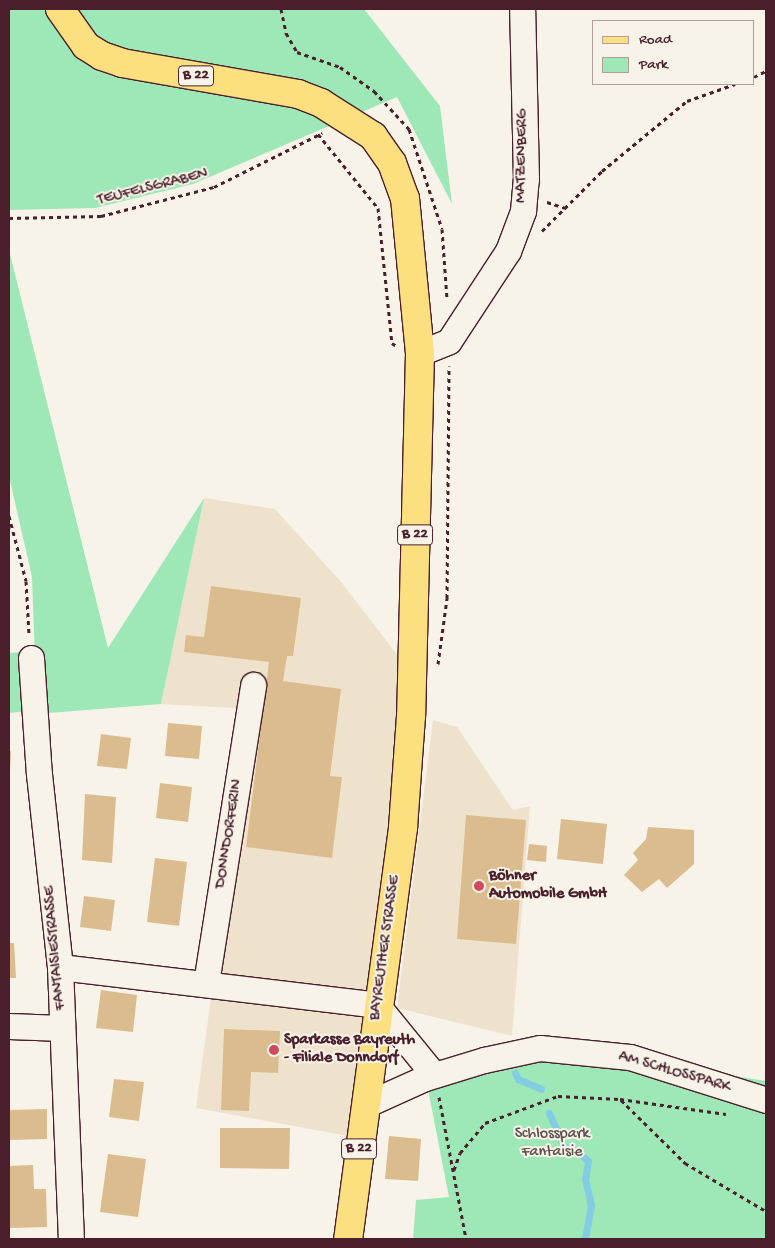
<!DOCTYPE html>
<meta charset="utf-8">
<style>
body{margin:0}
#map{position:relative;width:775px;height:1248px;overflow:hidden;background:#f7f3e8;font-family:"Gochi Hand",sans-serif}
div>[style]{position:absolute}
.built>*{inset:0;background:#efe2cd}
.green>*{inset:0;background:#9ee8b7}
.stream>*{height:7px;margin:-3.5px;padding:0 3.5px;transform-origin:3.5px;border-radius:3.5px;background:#82cde3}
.building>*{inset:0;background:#dbbc8e}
.path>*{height:3px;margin-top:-1.5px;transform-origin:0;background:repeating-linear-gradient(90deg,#4a1f2b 0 4px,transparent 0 8px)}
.roads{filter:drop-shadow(1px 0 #4a1f2b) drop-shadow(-1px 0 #4a1f2b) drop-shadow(0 1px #4a1f2b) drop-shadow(0 -1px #4a1f2b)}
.minor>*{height:25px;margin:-12.5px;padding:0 12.5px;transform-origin:12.5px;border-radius:12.5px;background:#f7f3e8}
.primary>*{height:28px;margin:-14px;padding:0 14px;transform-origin:14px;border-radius:14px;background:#fce080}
.dots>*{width:14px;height:14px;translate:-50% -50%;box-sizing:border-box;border:2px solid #f7f3e8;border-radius:50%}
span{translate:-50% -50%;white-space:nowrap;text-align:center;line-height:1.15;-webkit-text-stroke:4px #f7f3e8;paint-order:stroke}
.shield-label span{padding:1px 4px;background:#f7f3e8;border:1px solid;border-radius:4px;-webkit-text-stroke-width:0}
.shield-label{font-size:15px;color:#4a1f2b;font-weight:700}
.street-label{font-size:16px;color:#4a1f2b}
.poi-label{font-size:16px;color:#4a1f2b;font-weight:700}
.left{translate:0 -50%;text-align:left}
.park-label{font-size:16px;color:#5f514e}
.frame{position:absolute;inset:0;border:10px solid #4a1f2b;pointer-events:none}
.legend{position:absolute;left:592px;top:20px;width:162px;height:65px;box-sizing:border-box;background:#f7f3e8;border:1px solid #b29e9c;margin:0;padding:6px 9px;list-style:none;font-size:15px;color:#4a1f2b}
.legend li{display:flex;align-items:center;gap:10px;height:25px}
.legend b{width:25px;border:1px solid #b29e9c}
</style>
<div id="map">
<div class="built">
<i style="clip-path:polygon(204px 498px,275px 509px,342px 583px,405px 665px,397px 828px,358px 1051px,348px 1136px,196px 1108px,250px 709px,161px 704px)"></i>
<i style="clip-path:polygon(433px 720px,457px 727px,513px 810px,530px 806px,512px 1036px,397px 1008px)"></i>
</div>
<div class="green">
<i style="clip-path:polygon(9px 9px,364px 9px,440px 106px,452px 204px,397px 97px,193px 184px,95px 208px,9px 210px)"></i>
<i style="clip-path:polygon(9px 250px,108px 648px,204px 498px,161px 704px,37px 714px,32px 577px,9px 476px)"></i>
<i style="clip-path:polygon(20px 652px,28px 711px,9px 713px,9px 653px)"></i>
<i style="clip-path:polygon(568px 1049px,766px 1081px,766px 1239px,413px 1239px,416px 1200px,449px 1197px,426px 1079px)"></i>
</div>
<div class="stream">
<i style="left:515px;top:1073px;width:7px;rotate:63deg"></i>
<i style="left:518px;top:1079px;width:25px;rotate:23deg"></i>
<i style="left:549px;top:1113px;width:37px;rotate:66deg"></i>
<i style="left:564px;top:1147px;width:14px;rotate:17deg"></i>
<i style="left:577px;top:1151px;width:15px;rotate:42deg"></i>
<i style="left:588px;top:1161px;width:18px;rotate:99deg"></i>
<i style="left:585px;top:1179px;width:27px;rotate:77deg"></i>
<i style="left:591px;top:1205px;width:35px;rotate:100deg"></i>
</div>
<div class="building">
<i style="clip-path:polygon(211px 586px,301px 598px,293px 656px,287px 656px,283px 681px,341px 689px,330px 776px,342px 777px,332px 858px,246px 847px,269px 662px,184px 652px,186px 635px,204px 637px)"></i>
<i style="clip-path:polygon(168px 723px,202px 726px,199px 759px,165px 756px)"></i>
<i style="clip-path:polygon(101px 734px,131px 738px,127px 769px,97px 766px)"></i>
<i style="clip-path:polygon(9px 751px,11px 751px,10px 772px,9px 772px)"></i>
<i style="clip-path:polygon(160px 783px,192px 787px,188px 822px,156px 818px)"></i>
<i style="clip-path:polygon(85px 794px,116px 797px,112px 863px,82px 860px)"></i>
<i style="clip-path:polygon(466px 815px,526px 820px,516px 944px,457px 939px)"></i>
<i style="clip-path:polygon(561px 819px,607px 824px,603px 864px,557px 859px)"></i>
<i style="clip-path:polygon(648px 827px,694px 830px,694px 864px,667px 888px,659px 879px,642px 892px,624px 875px,638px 860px,633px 853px,646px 839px)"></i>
<i style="clip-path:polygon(529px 844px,547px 846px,546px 862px,527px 860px)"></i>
<i style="clip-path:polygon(155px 858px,187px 862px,179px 926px,147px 922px)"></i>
<i style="clip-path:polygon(84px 896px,115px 900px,111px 931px,80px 927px)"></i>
<i style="clip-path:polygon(9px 943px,14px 943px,16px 978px,9px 978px)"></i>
<i style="clip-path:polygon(101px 990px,137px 995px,133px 1032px,96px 1028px)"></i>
<i style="clip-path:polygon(224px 1029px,280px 1031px,278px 1073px,251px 1072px,249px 1111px,221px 1110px)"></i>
<i style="clip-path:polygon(114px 1079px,144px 1082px,139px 1121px,109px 1117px)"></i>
<i style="clip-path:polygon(47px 1109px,47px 1139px,9px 1140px,9px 1110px)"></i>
<i style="clip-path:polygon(220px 1128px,290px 1128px,289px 1169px,220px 1168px)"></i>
<i style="clip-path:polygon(389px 1136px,421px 1139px,418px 1181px,385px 1179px)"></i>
<i style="clip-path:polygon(108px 1154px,146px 1159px,138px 1217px,100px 1212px)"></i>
<i style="clip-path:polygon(33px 1165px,34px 1189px,46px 1189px,47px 1227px,10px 1228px,9px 1166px)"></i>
</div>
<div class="path">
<i style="left:281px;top:9px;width:25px;rotate:78deg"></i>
<i style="left:286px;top:33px;width:22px;rotate:60deg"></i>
<i style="left:297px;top:52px;width:46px;rotate:19.2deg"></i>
<i style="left:340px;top:67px;width:42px;rotate:35.2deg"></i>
<i style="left:374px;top:91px;width:52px;rotate:47.4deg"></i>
<i style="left:409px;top:129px;width:105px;rotate:71.7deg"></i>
<i style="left:442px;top:229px;width:70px;rotate:85.9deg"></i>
<i style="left:754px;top:77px;width:13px;rotate:-27deg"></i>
<i style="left:318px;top:134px;width:95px;rotate:51deg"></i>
<i style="left:378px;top:208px;width:136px;rotate:84.1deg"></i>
<i style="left:392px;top:343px;width:4px;rotate:34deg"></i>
<i style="left:547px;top:202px;width:19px;rotate:18deg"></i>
<i style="left:9px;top:218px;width:92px;rotate:-1.2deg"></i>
<i style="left:101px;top:216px;width:117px;rotate:-14.4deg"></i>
<i style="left:214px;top:187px;width:121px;rotate:-26.6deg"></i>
<i style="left:542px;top:231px;width:85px;rotate:-45deg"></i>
<i style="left:602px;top:171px;width:110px;rotate:-39.5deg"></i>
<i style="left:687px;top:101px;width:51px;rotate:-19.5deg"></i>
<i style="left:9px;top:516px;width:67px;rotate:75.3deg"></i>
<i style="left:26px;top:581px;width:54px;rotate:86.8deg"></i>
<i style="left:438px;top:664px;width:67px;rotate:-82.2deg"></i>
<i style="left:447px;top:598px;width:232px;rotate:-89.5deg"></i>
<i style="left:439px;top:1097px;width:145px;rotate:79.2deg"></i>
<i style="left:621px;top:1100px;width:90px;rotate:44.5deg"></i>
<i style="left:685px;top:1163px;width:94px;rotate:30.7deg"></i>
<i style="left:454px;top:1170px;width:18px;rotate:-71deg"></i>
<i style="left:460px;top:1153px;width:39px;rotate:-50deg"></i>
<i style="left:485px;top:1123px;width:78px;rotate:-20.3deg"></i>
<i style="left:558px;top:1096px;width:62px;rotate:2.8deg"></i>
<i style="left:620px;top:1099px;width:107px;rotate:8.1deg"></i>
</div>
<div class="roads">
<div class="minor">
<i style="left:420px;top:353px;width:31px;rotate:-22deg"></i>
<i style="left:449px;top:341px;width:108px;rotate:-56.8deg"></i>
<i style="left:508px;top:251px;width:43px;rotate:-69.4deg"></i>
<i style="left:523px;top:211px;width:32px;rotate:-85deg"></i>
<i style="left:526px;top:179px;width:170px;rotate:-91.3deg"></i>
<i style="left:31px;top:658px;width:116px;rotate:86.1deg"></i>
<i style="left:39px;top:774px;width:194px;rotate:83.8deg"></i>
<i style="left:60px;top:967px;width:272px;rotate:87.7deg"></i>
<i style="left:60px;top:967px;width:319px;rotate:6.8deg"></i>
<i style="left:377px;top:1005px;width:90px;rotate:50.8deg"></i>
<i style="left:206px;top:983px;width:302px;rotate:-81deg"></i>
<i style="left:9px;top:1026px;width:53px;rotate:2.2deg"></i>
<i style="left:365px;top:1105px;width:66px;rotate:-24.2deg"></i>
<i style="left:425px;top:1078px;width:62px;rotate:-17deg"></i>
<i style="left:484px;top:1060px;width:57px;rotate:-12.1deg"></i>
<i style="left:540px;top:1048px;width:90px;rotate:5.7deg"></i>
<i style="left:630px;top:1057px;width:143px;rotate:17.5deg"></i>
</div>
<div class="primary">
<i style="left:60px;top:9px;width:45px;rotate:54.9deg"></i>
<i style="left:86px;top:46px;width:19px;rotate:32deg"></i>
<i style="left:102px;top:56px;width:21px;rotate:19deg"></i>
<i style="left:122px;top:63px;width:179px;rotate:10deg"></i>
<i style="left:298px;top:94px;width:25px;rotate:21deg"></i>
<i style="left:321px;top:103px;width:62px;rotate:32.4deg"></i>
<i style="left:373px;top:136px;width:33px;rotate:55deg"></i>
<i style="left:392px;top:163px;width:37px;rotate:70deg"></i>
<i style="left:405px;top:198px;width:156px;rotate:84.5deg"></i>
<i style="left:420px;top:353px;width:363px;rotate:91.4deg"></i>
<i style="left:411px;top:716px;width:112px;rotate:94.1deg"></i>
<i style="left:403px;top:828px;width:415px;rotate:97.6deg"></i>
</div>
</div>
<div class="dots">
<i style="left:479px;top:886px;background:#d1495b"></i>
<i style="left:274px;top:1050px;background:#d1495b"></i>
</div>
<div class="shield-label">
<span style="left:196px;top:76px">B 22</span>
<span style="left:415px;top:535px">B 22</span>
<span style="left:359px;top:1149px">B 22</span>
</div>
<div class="street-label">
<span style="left:523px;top:156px;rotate:-89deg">MATZENBERG</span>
<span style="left:153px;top:188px;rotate:-14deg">TEUFELSGRABEN</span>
<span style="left:230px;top:834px;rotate:-81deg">DONNDORFERIN</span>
<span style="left:56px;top:948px;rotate:-95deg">FANTAISIESTRASSE</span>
<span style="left:386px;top:948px;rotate:-82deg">BAYREUTHER STRASSE</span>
<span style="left:674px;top:1073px;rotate:16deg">AM SCHLOSSPARK</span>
</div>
<div class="poi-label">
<span class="left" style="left:489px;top:886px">Böhner<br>Automobile GmbH</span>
<span class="left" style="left:284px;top:1050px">Sparkasse Bayreuth<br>- Filiale Donndorf</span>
</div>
<div class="park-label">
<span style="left:552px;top:1144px">Schlosspark<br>Fantaisie</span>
</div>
<div class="frame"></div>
<ul class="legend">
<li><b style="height:6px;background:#fce080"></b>Road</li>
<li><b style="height:14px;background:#9ee8b7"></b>Park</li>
</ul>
</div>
